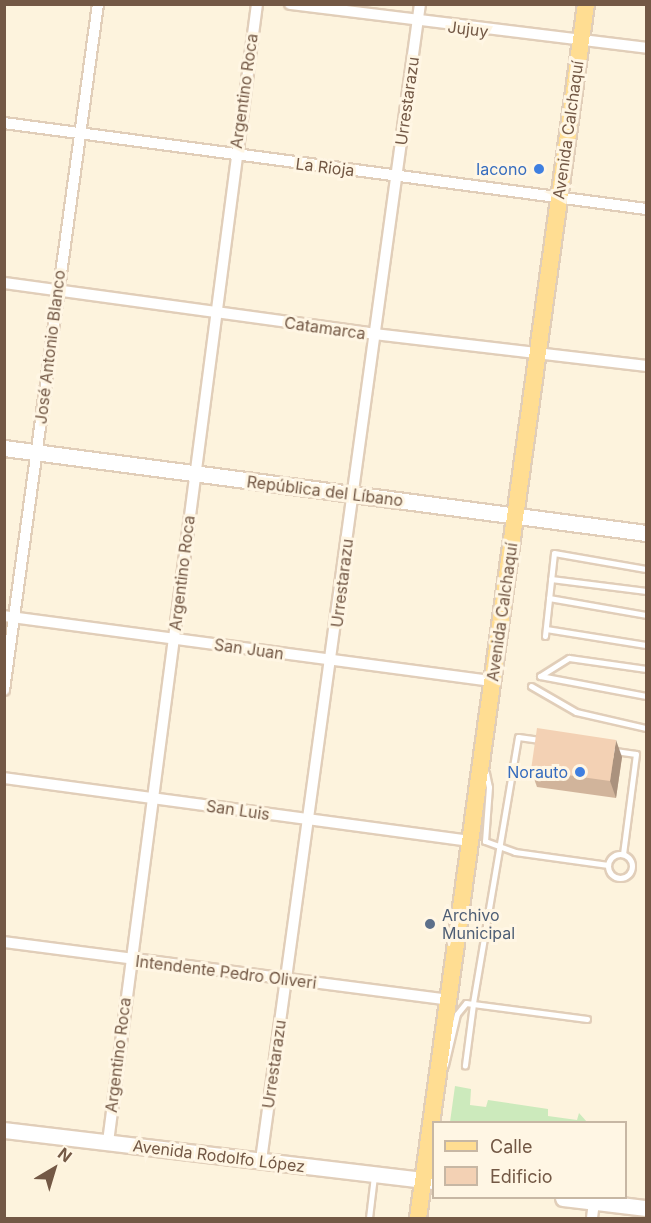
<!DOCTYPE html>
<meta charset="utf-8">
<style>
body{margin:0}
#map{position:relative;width:651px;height:1223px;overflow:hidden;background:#fdf3dd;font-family:Inter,sans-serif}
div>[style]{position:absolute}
.green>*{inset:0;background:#cceabc}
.roads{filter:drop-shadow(2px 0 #e1ceb9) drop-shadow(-2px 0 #e1ceb9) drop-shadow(0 2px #e1ceb9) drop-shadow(0 -2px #e1ceb9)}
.lane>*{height:5px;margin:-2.5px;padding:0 2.5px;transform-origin:2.5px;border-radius:2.5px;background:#fff}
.lane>.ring{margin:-2.5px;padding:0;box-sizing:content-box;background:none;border:5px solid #fff;border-radius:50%}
.street>*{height:10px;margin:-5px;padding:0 5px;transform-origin:5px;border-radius:5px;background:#fff}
.secondary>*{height:15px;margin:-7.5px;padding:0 7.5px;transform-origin:7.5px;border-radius:7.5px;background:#fff}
.primary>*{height:16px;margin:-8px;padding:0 8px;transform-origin:8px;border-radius:8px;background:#ffdd92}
.wall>*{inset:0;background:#d1b49b}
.shaded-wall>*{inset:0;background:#aa927e}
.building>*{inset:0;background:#f3d1b4}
.dots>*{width:16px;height:16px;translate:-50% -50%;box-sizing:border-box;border:3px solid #fff6e4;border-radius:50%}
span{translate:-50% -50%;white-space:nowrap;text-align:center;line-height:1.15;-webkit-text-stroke:6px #fff6e4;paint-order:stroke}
.street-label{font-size:16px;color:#735845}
.shop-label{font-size:16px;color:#366cbe}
.right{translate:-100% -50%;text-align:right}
.service-label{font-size:16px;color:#4e5e75}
.left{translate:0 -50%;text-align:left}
.frame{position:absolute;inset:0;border:6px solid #735845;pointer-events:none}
.legend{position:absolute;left:432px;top:1121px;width:195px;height:78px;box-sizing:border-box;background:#fff6e4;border:2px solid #c7b7a4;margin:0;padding:8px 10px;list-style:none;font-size:18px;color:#735845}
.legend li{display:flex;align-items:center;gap:12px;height:30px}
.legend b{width:30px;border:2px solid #c7b7a4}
.north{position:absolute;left:24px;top:1139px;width:60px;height:60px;-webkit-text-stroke:4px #fff6e4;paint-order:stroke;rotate:38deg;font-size:16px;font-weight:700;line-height:24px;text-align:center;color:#735845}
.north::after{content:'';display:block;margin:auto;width:21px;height:27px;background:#735845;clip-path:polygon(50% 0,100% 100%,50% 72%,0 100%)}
</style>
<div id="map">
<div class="green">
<i style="clip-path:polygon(455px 1086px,471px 1089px,470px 1105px,486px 1107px,488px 1100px,548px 1109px,548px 1116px,577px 1120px,579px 1113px,587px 1122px,450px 1122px)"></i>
</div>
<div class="roads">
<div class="lane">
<i style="left:551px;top:579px;width:96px;rotate:7.2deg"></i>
<i style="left:549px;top:598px;width:98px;rotate:9.9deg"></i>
<i style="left:546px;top:629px;width:101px;rotate:9.1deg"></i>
<i style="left:545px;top:636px;width:83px;rotate:-83.8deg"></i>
<i style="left:554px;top:553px;width:93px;rotate:9.9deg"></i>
<i style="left:540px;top:676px;width:34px;rotate:-32deg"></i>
<i style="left:569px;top:658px;width:78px;rotate:8.1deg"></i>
<i style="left:540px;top:676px;width:108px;rotate:10.7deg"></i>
<i style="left:531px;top:686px;width:52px;rotate:30deg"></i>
<i style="left:576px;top:712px;width:72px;rotate:12.9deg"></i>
<i style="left:540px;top:740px;width:22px;rotate:-172deg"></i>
<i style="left:518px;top:737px;width:271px;rotate:99.6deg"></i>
<i style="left:473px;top:1004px;width:115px;rotate:7.5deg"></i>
<i style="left:615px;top:751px;width:21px;rotate:8deg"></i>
<i style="left:636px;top:754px;width:101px;rotate:97.4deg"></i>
<i style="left:486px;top:773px;width:14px;rotate:78deg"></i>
<i style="left:489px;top:787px;width:54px;rotate:94.2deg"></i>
<i style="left:485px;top:841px;width:32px;rotate:20deg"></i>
<i style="left:515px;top:852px;width:94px;rotate:8deg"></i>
<i class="ring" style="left:608px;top:854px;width:19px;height:19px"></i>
<i style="left:445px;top:1065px;width:52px;rotate:-76.8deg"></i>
<i style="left:457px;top:1014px;width:14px;rotate:-51deg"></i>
<i style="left:466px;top:1003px;width:7px;rotate:8deg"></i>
<i style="left:473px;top:1004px;width:62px;rotate:97.5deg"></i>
<i style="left:369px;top:1218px;width:42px;rotate:-83.2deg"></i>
</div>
<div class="street">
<i style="left:290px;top:4px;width:359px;rotate:7deg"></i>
<i style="left:4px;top:123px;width:648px;rotate:7.63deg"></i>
<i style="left:4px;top:283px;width:374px;rotate:7.8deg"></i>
<i style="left:375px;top:334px;width:273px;rotate:6.7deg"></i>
<i style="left:4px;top:616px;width:493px;rotate:7.6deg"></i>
<i style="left:4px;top:690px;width:692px;rotate:-82.2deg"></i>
<i style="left:4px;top:778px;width:471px;rotate:7.7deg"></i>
<i style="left:4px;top:942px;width:448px;rotate:7.4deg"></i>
<i style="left:108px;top:1142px;width:1148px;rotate:-82.54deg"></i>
<i style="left:261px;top:1160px;width:1167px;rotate:-82.17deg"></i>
<i style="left:592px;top:1218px;width:17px;rotate:-83deg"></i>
</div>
<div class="secondary">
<i style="left:4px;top:448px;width:648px;rotate:7.54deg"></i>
<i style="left:4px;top:1130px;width:433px;rotate:6.8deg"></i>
<i style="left:563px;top:1198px;width:84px;rotate:6.9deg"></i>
</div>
<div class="primary">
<i style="left:418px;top:1218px;width:1226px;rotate:-82.12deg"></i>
</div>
</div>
<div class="wall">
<i style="clip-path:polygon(622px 757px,616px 798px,537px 787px,531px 770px)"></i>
</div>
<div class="shaded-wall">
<i style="clip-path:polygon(616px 740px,622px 757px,616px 798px,610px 781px)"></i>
</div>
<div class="building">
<i style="clip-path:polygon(537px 728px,616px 740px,610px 781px,531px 770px)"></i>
</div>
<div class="dots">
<i style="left:539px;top:169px;background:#3f7fe0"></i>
<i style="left:580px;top:772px;background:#3f7fe0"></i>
<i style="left:430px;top:924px;background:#5c6f8a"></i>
</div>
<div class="street-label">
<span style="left:468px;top:29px;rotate:7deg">Jujuy</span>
<span style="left:244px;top:91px;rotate:-82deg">Argentino Roca</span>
<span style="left:407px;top:101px;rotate:-82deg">Urrestarazu</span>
<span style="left:568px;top:130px;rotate:-82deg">Avenida Calchaquí</span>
<span style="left:325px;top:167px;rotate:7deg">La Rioja</span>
<span style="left:325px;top:328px;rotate:8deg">Catamarca</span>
<span style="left:50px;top:347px;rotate:-83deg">José Antonio Blanco</span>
<span style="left:325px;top:491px;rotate:7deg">República del Líbano</span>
<span style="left:182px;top:573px;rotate:-83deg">Argentino Roca</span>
<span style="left:342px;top:583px;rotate:-83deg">Urrestarazu</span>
<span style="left:502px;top:612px;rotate:-82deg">Avenida Calchaquí</span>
<span style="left:249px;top:649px;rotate:8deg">San Juan</span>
<span style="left:238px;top:810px;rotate:8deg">San Luis</span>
<span style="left:226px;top:972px;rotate:7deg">Intendente Pedro Oliveri</span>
<span style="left:118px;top:1055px;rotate:-83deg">Argentino Roca</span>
<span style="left:274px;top:1064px;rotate:-82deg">Urrestarazu</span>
<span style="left:219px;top:1156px;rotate:7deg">Avenida Rodolfo López</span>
</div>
<div class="shop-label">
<span class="right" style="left:527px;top:169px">Iacono</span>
<span class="right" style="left:568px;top:772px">Norauto</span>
</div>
<div class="service-label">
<span class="left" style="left:442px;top:924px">Archivo<br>Municipal</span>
</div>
<div class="frame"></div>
<ul class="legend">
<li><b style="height:8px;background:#ffdd92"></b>Calle</li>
<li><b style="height:16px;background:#f3d1b4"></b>Edificio</li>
</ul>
<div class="north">N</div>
</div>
